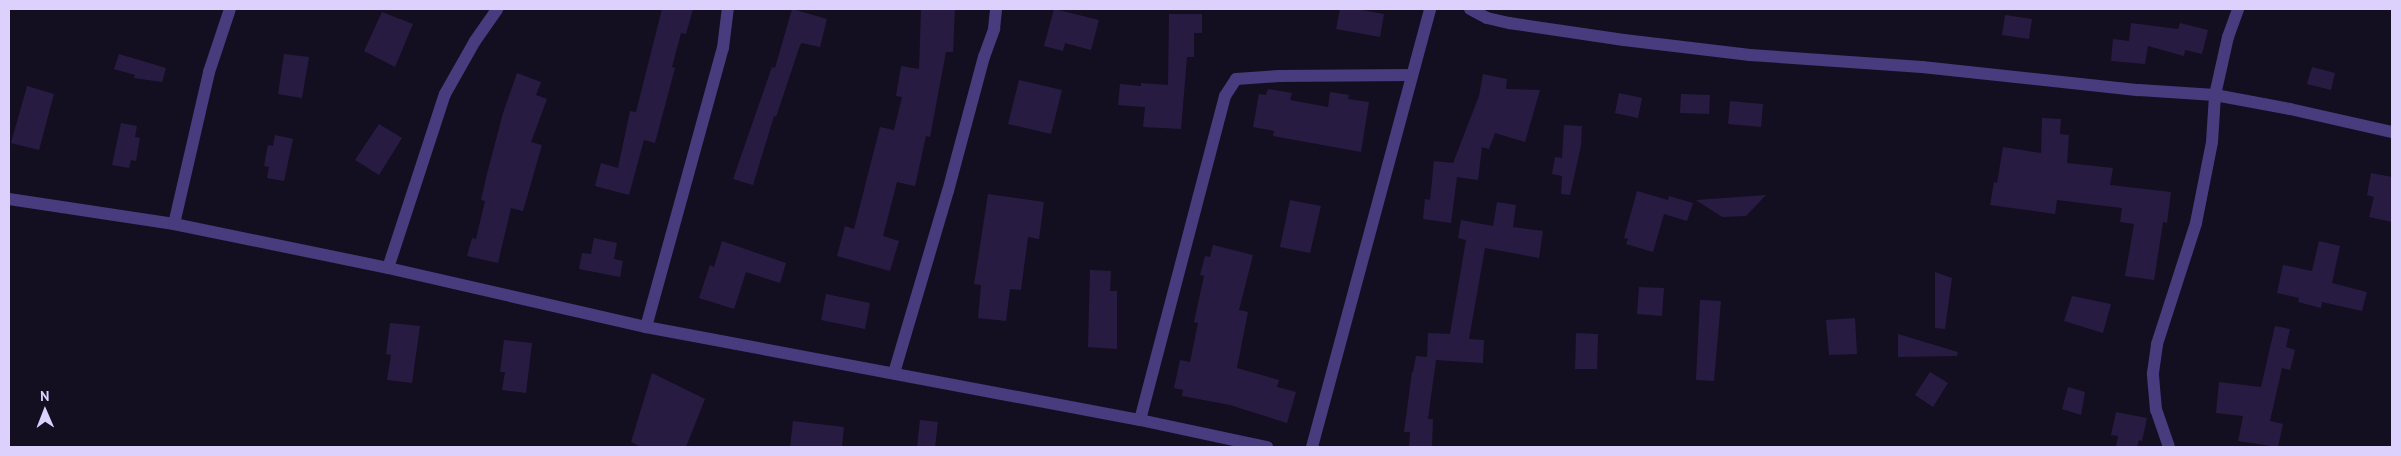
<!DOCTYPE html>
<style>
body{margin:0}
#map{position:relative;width:2401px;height:456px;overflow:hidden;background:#140e21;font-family:"PT Sans",sans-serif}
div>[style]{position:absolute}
.building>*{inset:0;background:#281b41}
.street>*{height:12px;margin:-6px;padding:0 6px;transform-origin:6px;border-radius:6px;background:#483b7e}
span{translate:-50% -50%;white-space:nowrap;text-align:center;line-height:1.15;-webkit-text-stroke:5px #140e21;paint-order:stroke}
.frame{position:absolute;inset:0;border:10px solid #dcd0fd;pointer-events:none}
.north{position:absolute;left:20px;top:386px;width:50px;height:50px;-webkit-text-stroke:4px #140e21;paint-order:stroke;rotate:359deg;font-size:14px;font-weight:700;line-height:20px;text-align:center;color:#dcd0fd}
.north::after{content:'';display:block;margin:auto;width:18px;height:22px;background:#dcd0fd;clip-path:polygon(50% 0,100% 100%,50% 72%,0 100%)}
</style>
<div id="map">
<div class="building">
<i style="clip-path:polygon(662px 9px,693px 9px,686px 34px,681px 33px,672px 67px,675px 68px,655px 143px,644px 140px,629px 195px,595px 186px,601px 163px,618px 168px,630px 111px,636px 112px)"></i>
<i style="clip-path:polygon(792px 9px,827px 19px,820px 47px,802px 43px,800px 45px,776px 117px,774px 116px,753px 185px,733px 179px,772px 67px,775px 68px)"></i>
<i style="clip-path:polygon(921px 9px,955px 9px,953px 52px,946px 52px,930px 137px,926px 136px,915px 186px,897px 182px,883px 236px,899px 241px,890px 271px,837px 256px,845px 226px,854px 229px,880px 127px,894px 130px,902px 97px,896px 96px,901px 66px,919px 69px)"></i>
<i style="clip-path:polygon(1054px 9px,1099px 20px,1091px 50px,1065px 43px,1063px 51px,1044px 46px)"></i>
<i style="clip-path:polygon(1340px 9px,1356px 9px,1384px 14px,1380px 37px,1336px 29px)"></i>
<i style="clip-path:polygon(382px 12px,413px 24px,395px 67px,364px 51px)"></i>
<i style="clip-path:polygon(1169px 14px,1202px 14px,1202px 33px,1194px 33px,1194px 57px,1187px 57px,1181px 129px,1143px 127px,1145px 107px,1118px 105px,1120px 84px,1141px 86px,1141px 83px,1168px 85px)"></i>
<i style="clip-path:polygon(2005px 15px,2032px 19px,2029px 39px,2002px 35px)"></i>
<i style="clip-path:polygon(2131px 23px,2178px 29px,2180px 23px,2208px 30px,2202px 54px,2185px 50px,2184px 56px,2148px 46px,2145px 64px,2111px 61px,2113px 39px,2129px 41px)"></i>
<i style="clip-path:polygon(119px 54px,166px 68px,162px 82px,134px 78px,135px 75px,114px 69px)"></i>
<i style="clip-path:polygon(284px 54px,309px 57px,302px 98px,278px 94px)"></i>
<i style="clip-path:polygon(2312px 67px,2335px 73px,2331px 90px,2307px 84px)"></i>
<i style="clip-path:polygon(517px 73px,541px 82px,536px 95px,547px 99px,531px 142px,542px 145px,523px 211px,511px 208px,498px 263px,467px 256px,472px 238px,476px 239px,485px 201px,481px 200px,487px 174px,503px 113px)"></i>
<i style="clip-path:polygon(1483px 74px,1507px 79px,1506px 89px,1540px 90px,1525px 142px,1495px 133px,1489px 149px,1482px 147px,1478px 180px,1457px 177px,1451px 223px,1423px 219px,1425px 199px,1430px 200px,1434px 161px,1453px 163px,1479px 96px)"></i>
<i style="clip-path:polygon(1019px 80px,1062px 90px,1051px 134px,1008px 124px)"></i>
<i style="clip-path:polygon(27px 86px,54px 94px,39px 150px,11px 143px)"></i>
<i style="clip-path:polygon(1268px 89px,1292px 93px,1290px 100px,1328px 107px,1330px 92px,1349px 95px,1348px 99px,1369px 102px,1361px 152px,1273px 136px,1274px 131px,1253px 127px,1259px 94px,1266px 95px)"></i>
<i style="clip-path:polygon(1619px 93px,1642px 98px,1638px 118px,1615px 113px)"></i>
<i style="clip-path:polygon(1681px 94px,1710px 95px,1709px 114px,1680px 113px)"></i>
<i style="clip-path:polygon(1730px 101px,1763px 104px,1761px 127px,1728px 124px)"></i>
<i style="clip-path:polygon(2042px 118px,2061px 119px,2060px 134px,2069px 135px,2067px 163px,2113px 168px,2110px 185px,2171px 192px,2167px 223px,2163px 222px,2154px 280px,2125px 276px,2134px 224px,2120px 222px,2122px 208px,2057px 200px,2055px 214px,1990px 205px,1994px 182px,1997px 183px,2003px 147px,2041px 153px)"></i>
<i style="clip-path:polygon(121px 123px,137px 126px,135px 137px,140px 138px,136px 161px,131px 160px,129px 168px,112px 165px)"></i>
<i style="clip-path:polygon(379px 124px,402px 138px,379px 175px,355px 160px)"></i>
<i style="clip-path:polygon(1564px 125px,1582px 126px,1581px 146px,1570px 195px,1561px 194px,1562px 176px,1552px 174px,1555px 157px,1562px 158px)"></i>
<i style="clip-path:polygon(275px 135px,293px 139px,284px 181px,267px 178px,269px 167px,264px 166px,268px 145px,273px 146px)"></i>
<i style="clip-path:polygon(2371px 173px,2392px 177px,2392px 222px,2369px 217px,2374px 197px,2367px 195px)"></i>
<i style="clip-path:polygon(1637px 191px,1668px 200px,1669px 196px,1693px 203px,1687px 221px,1664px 214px,1653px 252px,1626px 244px,1628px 239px,1624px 238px)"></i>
<i style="clip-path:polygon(988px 194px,1044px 202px,1039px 239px,1028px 237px,1021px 290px,1010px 289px,1006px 321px,978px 318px,981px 285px,974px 284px)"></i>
<i style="clip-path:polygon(1766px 195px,1746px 216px,1722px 217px,1696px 200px)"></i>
<i style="clip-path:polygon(1290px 200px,1321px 206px,1310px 253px,1280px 247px)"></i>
<i style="clip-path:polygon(1497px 202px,1516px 205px,1513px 227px,1543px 231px,1539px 258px,1485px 248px,1469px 339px,1484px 340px,1483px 363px,1436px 360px,1428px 419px,1433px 419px,1432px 447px,1409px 447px,1410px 432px,1404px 432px,1412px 372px,1413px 372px,1416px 356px,1427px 357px,1428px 333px,1450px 334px,1466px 240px,1458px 238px,1461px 220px,1493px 226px)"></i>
<i style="clip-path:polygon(594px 238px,617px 243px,614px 259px,623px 261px,620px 277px,579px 269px,582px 253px,591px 254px)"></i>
<i style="clip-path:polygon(722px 241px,786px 263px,780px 283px,746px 272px,734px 309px,699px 298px,710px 265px,714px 267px)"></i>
<i style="clip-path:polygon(2319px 241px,2340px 246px,2332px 283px,2367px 292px,2362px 311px,2322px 302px,2321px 308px,2298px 302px,2299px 298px,2277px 293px,2283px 265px,2312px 271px)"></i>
<i style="clip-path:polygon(1213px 245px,1253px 255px,1239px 310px,1248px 312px,1237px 368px,1279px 380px,1277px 387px,1296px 392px,1287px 423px,1230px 405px,1182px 396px,1183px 390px,1174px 388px,1180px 360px,1190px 362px,1198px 323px,1194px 322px,1204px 276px,1200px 275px,1205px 256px,1210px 257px)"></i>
<i style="clip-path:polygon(1090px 270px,1111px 271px,1110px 291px,1117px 291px,1117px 349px,1088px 347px)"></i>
<i style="clip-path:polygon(1935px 272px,1952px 278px,1945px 329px,1935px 328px)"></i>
<i style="clip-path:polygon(1639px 287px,1664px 288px,1662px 316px,1637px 314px)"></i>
<i style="clip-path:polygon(826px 294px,870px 303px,865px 329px,821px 320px)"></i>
<i style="clip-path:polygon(2072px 296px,2111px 304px,2103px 333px,2064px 321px)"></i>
<i style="clip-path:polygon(1700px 300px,1721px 301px,1714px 381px,1696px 380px)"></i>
<i style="clip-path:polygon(1855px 318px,1857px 354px,1829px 355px,1826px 320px)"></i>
<i style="clip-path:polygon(390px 323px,420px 326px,412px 383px,387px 380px,391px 355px,386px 354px)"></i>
<i style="clip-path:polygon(2275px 326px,2290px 329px,2286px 347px,2295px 350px,2290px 370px,2282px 368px,2270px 421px,2283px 424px,2278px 447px,2238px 441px,2243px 416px,2216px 413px,2219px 382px,2261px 387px)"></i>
<i style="clip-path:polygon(1576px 333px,1598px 334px,1597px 369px,1575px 369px)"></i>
<i style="clip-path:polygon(1898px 334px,1958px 352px,1957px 356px,1898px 357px)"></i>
<i style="clip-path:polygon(504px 340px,532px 343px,526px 393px,502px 390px,505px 372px,500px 372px)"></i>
<i style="clip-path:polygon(1930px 372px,1948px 383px,1933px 407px,1915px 395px)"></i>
<i style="clip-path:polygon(652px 373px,705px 399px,686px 447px,641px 447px,631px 442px)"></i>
<i style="clip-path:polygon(2068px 387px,2085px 392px,2081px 415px,2062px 409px)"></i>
<i style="clip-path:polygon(2116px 412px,2147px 418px,2142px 441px,2139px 440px,2137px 447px,2116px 447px,2118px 436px,2111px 435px)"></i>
<i style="clip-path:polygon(920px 420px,938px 422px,935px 447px,917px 447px)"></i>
<i style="clip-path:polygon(793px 421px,844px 427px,842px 447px,790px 447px)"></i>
</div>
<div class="street">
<i style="left:1470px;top:9px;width:19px;rotate:28deg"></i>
<i style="left:1487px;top:18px;width:23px;rotate:13deg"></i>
<i style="left:1509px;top:23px;width:116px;rotate:8.4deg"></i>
<i style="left:1624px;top:40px;width:127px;rotate:6.8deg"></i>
<i style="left:1750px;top:55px;width:172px;rotate:4deg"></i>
<i style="left:1922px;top:67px;width:218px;rotate:6.1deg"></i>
<i style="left:2139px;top:90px;width:76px;rotate:3.8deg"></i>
<i style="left:2215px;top:95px;width:76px;rotate:10.6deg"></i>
<i style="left:2290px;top:109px;width:105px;rotate:12.7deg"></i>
<i style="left:9px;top:199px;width:167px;rotate:8.6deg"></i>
<i style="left:174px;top:224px;width:218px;rotate:11.6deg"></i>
<i style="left:388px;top:268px;width:265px;rotate:12.9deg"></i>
<i style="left:646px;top:327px;width:503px;rotate:10.66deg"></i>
<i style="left:1140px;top:420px;width:130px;rotate:12deg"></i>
<i style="left:174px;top:224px;width:156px;rotate:-77deg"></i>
<i style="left:209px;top:72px;width:66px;rotate:-71.6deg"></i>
<i style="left:388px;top:268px;width:183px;rotate:-71.9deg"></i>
<i style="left:445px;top:94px;width:61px;rotate:-60.5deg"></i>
<i style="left:475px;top:41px;width:39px;rotate:-55deg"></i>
<i style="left:646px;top:327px;width:289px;rotate:-74.6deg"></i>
<i style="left:723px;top:48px;width:39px;rotate:-83deg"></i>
<i style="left:894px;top:373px;width:190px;rotate:-73.5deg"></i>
<i style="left:948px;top:191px;width:139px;rotate:-75deg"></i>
<i style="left:984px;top:57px;width:30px;rotate:-70deg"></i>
<i style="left:994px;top:29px;width:20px;rotate:-84deg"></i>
<i style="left:1140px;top:420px;width:335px;rotate:-75.3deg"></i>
<i style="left:1225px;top:96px;width:20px;rotate:-57deg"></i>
<i style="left:1236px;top:79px;width:43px;rotate:-4deg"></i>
<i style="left:1279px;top:76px;width:133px;rotate:-0.4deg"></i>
<i style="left:1312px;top:447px;width:454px;rotate:-74.9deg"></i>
<i style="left:2169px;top:447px;width:39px;rotate:-109deg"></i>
<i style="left:2156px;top:410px;width:37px;rotate:-95deg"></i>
<i style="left:2153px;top:373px;width:29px;rotate:-82deg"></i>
<i style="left:2157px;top:344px;width:127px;rotate:-72.1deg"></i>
<i style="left:2196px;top:223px;width:83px;rotate:-78.8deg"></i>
<i style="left:2212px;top:142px;width:47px;rotate:-86.3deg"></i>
<i style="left:2215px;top:95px;width:59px;rotate:-77.4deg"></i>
<i style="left:2228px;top:37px;width:30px;rotate:-70deg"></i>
</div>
<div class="frame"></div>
<div class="north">N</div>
</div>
